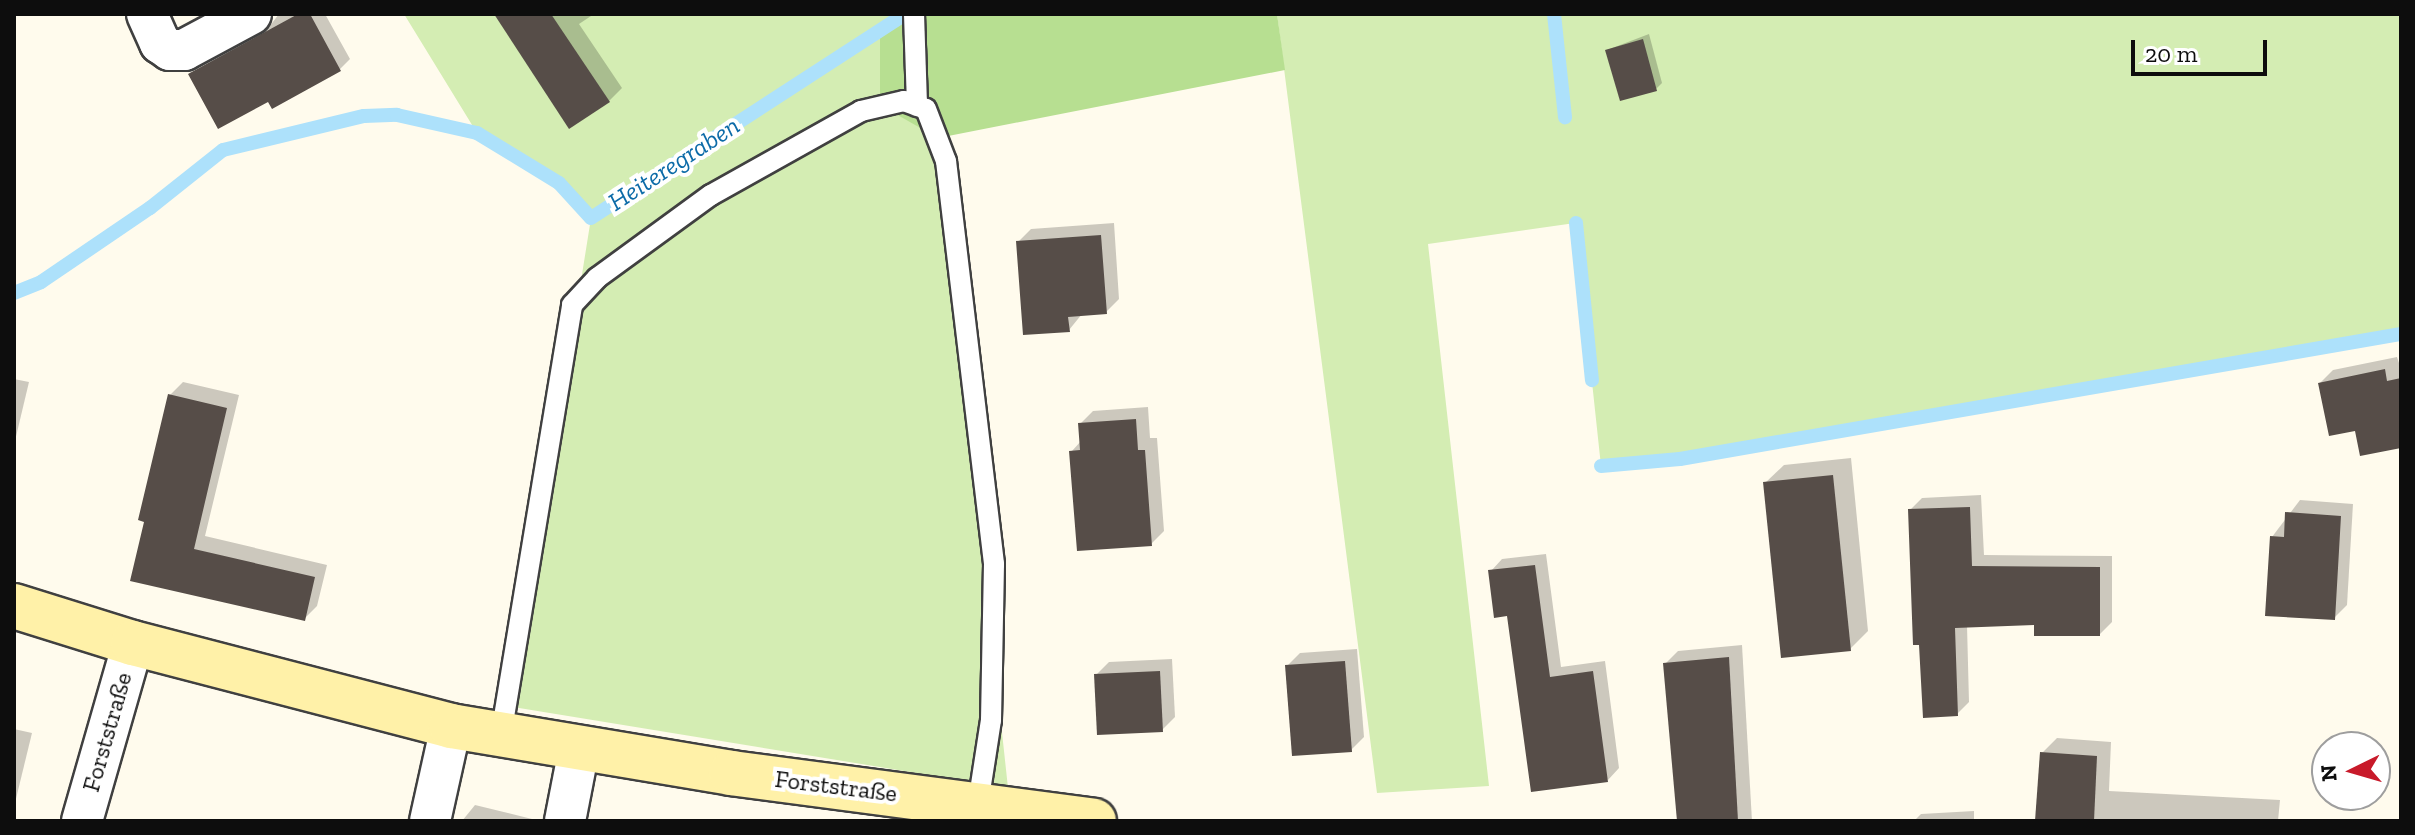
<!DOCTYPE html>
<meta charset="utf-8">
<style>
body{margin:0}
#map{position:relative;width:2415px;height:835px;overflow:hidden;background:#fffbed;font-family:"Zilla Slab",serif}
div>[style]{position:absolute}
.green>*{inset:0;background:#d4edb3}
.forest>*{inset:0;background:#b7df91}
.shadow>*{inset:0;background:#0003}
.stream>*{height:14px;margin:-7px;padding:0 7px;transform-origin:7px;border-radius:7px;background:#ade1fb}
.building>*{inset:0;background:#564d48}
.roads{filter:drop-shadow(2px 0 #404040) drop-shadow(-2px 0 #404040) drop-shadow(0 2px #404040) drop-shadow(0 -2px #404040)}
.lane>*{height:20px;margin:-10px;padding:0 10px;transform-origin:10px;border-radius:10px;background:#fff}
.street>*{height:40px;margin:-20px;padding:0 20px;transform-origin:20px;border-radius:20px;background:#fff}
.secondary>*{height:44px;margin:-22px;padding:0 22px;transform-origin:22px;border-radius:22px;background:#fff1a8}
span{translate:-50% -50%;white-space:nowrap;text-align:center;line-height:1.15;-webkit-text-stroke:8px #fff;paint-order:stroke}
.street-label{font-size:24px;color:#0d0d0d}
.water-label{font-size:26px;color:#0c6ba8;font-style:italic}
.frame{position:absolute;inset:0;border:16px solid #0d0d0d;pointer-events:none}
.north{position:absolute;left:2311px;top:731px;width:80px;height:80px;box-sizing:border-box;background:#fff;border:2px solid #9e9e9e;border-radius:50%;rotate:265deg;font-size:22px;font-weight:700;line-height:32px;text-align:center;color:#0d0d0d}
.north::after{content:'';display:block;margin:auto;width:28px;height:36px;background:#c81a2a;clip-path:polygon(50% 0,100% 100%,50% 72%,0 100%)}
.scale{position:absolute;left:2131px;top:40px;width:136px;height:36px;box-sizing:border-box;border:4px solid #0d0d0d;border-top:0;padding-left:10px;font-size:24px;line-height:28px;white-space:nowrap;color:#0d0d0d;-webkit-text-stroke:6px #fff;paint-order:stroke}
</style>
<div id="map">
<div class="green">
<i style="clip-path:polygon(404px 14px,904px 14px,880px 31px,938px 138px,1008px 788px,513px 707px,591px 218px,559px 183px,477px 133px)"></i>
<i style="clip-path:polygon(1277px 14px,2401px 14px,2401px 334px,1680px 459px,1601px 466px,1575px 223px,1428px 244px,1489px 786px,1377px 793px)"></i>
</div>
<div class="forest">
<i style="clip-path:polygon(904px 14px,1277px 14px,1285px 70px,938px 138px,880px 105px,880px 30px)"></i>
</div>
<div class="shadow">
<i style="clip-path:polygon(279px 14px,325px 14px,350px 59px,339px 70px,269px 100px,191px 74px,269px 27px)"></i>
<i style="clip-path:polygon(511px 14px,594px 14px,579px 24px,622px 88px,609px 101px)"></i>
<i style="clip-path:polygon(1649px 34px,1662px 83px,1656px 89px,1607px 50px)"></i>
<i style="clip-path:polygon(1114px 223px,1119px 299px,1106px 312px,1082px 314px,1069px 330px,1018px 242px,1031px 229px)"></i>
<i style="clip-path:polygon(2397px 357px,2401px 369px,2401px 446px,2356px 428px,2320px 383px,2333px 370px)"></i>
<i style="clip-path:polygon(14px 379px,29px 382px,14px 445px)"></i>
<i style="clip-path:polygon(183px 382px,239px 395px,205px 536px,327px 565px,317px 606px,304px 619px,133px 579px,170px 395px)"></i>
<i style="clip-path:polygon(1148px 407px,1150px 438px,1157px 438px,1164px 531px,1151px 544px,1072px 451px,1081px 441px,1080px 424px,1093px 411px)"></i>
<i style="clip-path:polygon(1851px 458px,1868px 631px,1850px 649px,1765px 483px,1784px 465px)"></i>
<i style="clip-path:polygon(1981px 495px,1984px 555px,2112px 556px,2112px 622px,2100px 634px,2036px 623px,1967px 625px,1969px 702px,1957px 714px,1910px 510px,1922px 498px)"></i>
<i style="clip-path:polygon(2300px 500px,2353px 504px,2347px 605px,2334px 618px,2272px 537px)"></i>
<i style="clip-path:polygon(1546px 554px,1561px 667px,1605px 661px,1619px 768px,1608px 780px,1509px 614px,1491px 571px,1502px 559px)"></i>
<i style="clip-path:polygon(1742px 645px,1752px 821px,1680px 821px,1665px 664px,1678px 651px)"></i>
<i style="clip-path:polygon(1357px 649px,1364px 737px,1351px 750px,1287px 666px,1300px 653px)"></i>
<i style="clip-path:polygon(1172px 659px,1175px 717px,1162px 730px,1096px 675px,1109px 662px)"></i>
<i style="clip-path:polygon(14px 729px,32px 733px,14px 807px)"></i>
<i style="clip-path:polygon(2057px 738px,2111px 742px,2109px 791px,2280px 800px,2278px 821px,2038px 821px,2042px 753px)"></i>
<i style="clip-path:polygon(475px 805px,532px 819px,531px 821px,462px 821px)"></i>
<i style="clip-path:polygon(1974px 811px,1974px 821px,1914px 821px,1921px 814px)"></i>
</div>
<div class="stream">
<i style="left:1554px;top:14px;width:104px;rotate:83.9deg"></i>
<i style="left:1576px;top:223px;width:158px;rotate:84.2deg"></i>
<i style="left:14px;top:293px;width:29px;rotate:-22deg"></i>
<i style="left:41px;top:282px;width:132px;rotate:-34.2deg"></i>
<i style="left:150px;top:208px;width:93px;rotate:-38.5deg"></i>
<i style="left:223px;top:150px;width:145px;rotate:-13.6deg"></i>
<i style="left:364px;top:116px;width:33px;rotate:-2deg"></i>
<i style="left:397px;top:115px;width:82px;rotate:12.7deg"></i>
<i style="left:477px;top:133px;width:96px;rotate:31.4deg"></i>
<i style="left:559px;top:183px;width:47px;rotate:47.6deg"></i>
<i style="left:591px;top:218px;width:374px;rotate:-33deg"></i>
<i style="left:1601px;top:466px;width:79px;rotate:-5.1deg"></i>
<i style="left:1680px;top:459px;width:732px;rotate:-9.84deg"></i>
</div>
<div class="building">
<i style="clip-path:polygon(298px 14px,310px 14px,341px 71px,272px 109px,268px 102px,218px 129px,188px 74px)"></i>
<i style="clip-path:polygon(494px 14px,551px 14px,610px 102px,569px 129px)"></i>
<i style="clip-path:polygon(1643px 39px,1657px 91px,1620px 101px,1605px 50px)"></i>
<i style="clip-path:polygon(1101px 235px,1107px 314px,1068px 317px,1070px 332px,1023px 335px,1016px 241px)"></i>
<i style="clip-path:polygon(2385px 369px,2387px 381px,2401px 378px,2401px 448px,2360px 456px,2355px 431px,2329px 436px,2318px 383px)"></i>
<i style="clip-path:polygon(168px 394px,227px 408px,194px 549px,315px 577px,305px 621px,130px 581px,144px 522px,138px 520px)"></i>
<i style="clip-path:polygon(1136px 419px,1138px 450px,1145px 450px,1152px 546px,1077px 551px,1069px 451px,1080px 450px,1078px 423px)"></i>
<i style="clip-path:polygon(1833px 475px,1851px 651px,1781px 658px,1763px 482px)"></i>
<i style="clip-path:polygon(1970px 507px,1972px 566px,2100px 567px,2100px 636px,2034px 636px,2034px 625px,1955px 628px,1958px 716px,1923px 718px,1919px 645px,1913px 645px,1908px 509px)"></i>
<i style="clip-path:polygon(2285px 512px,2341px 516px,2335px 620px,2265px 616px,2270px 536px,2284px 537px)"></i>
<i style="clip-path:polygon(1535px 565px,1550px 677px,1593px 671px,1608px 782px,1531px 792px,1507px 616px,1494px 618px,1488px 570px)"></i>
<i style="clip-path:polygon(1729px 657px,1738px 821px,1677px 821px,1663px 663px)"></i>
<i style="clip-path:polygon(1345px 661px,1352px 752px,1292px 756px,1285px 665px)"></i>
<i style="clip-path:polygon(1160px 671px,1163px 732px,1097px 735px,1094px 674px)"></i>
<i style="clip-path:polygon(2040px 752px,2097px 756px,2094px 821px,2035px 821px)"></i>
</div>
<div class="roads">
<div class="lane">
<i style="left:914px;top:14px;width:92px;rotate:88.1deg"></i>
<i style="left:501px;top:735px;width:436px;rotate:-80.6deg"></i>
<i style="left:572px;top:305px;width:37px;rotate:-47deg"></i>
<i style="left:597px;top:278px;width:141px;rotate:-36.1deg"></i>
<i style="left:711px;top:195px;width:172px;rotate:-29.2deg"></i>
<i style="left:861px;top:111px;width:44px;rotate:-13.1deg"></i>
<i style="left:904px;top:101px;width:23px;rotate:20deg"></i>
<i style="left:926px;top:109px;width:56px;rotate:69deg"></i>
<i style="left:946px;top:161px;width:406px;rotate:83.2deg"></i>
<i style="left:994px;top:564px;width:156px;rotate:91.1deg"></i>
<i style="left:991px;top:720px;width:85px;rotate:98.8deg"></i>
</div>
<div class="street">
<i style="left:147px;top:14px;width:32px;rotate:66deg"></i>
<i style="left:160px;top:43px;width:12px;rotate:35deg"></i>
<i style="left:170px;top:50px;width:14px"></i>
<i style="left:184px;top:50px;width:76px;rotate:-28.2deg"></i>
<i style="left:82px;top:821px;width:185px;rotate:-74deg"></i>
<i style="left:430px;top:821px;width:97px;rotate:-77.5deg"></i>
<i style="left:565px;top:821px;width:73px;rotate:-79deg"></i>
</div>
<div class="secondary">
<i style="left:14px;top:606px;width:125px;rotate:17.3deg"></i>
<i style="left:133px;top:643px;width:329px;rotate:14.6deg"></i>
<i style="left:451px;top:726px;width:284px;rotate:9.5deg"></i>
<i style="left:731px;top:773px;width:366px;rotate:7.5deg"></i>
</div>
</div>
<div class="street-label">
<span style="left:107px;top:732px;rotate:-74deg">Forststraße</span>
<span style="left:836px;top:786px;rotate:7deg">Forststraße</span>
</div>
<div class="water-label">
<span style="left:674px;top:164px;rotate:-33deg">Heiteregraben</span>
</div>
<div class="frame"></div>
<div class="north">N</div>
<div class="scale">20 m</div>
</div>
